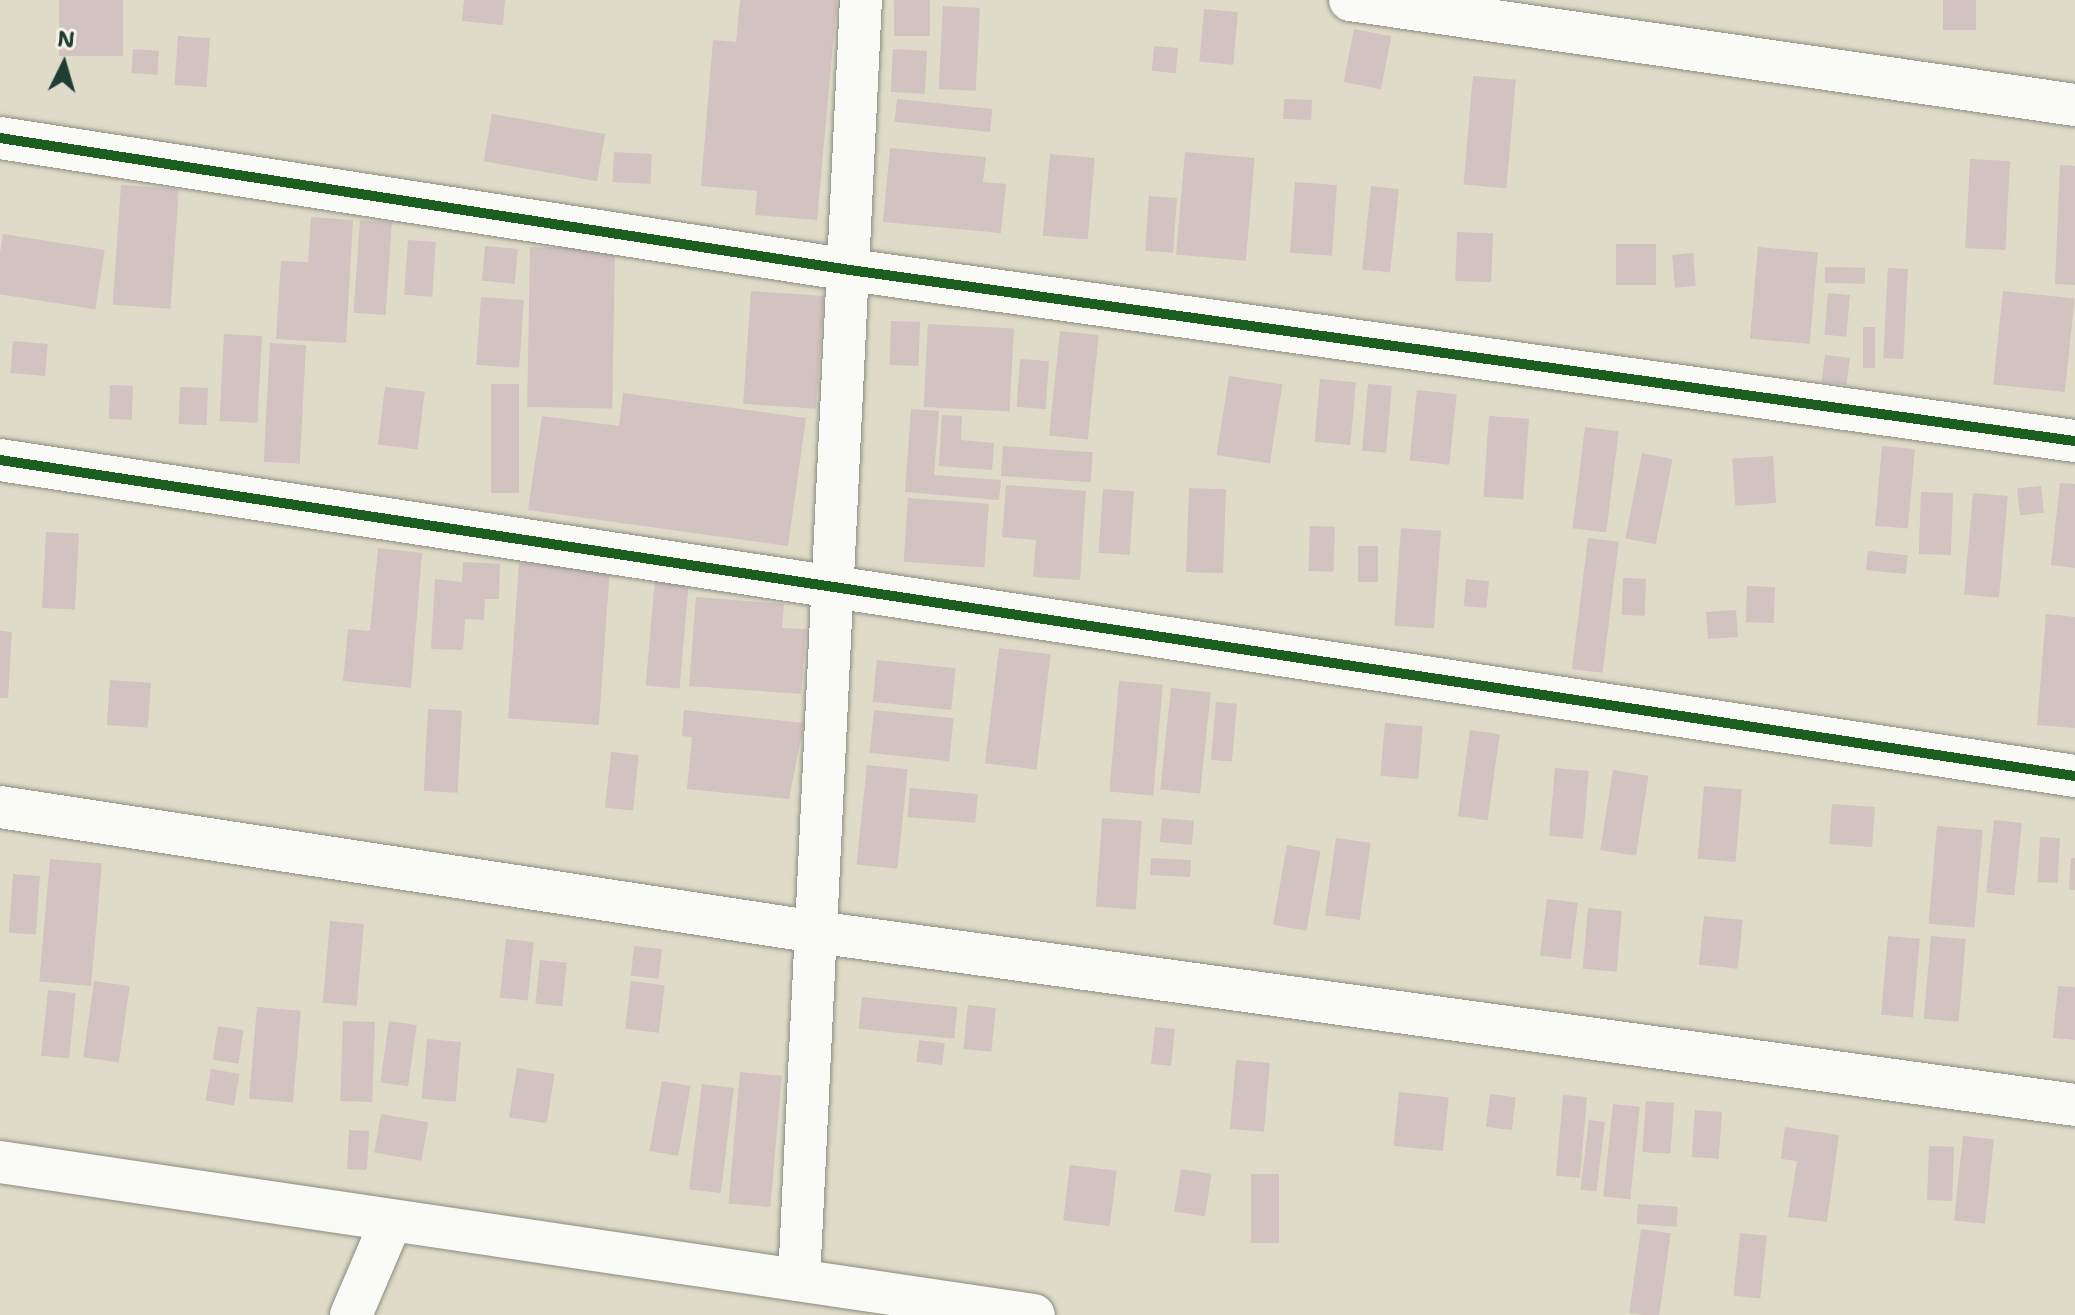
<!DOCTYPE html>
<style>
body{margin:0}
#map{position:relative;width:2075px;height:1315px;overflow:hidden;background:#dfdbc8;font-family:"Shantell Sans",sans-serif}
div>[style]{position:absolute}
[style*='--x']{left:calc(var(--x)*1px);top:calc(var(--y)*1px);width:calc(var(--w)*1px);rotate:calc(var(--a)*1deg)}
.building>*{inset:0;background:#d2c2c0;transform-origin:0 0}
.roads{filter:drop-shadow(0 0 2px #8a8d82) drop-shadow(0 0 2px #8a8d82)}
.street>*{height:42px;margin:-21px;padding:0 21px;transform-origin:21px;border-radius:21px;background:#fafaf7}
.cycleway>*{height:10px;margin:-5px;padding:0 5px;transform-origin:5px;border-radius:5px;background:#1b5e20}
span{translate:-50% -50%;white-space:nowrap;text-align:center;line-height:1.15;-webkit-text-stroke:6px #f7f3e8;paint-order:stroke}
.north{position:absolute;left:24px;top:24px;width:80px;height:80px;-webkit-text-stroke:6px #f7f3e8;paint-order:stroke;rotate:5deg;font-size:22px;font-weight:700;line-height:32px;text-align:center;color:#1f3d34}
.north::after{content:'';display:block;margin:auto;width:28px;height:36px;background:#1f3d34;clip-path:polygon(50% 0,100% 100%,50% 72%,0 100%)}
</style>
<div id="map">
<div class="building">
<div style="left:59px;top:0;width:64px;height:56px"></div>
<div style="clip-path:polygon(464px 0,505px 0,503px 25px,462px 21px)"></div>
<div style="clip-path:polygon(740px 0,837px 0,817px 220px,755px 215px,757px 191px,701px 186px,713px 40px,736px 42px)"></div>
<div style="left:894px;top:0;width:36px;height:36px"></div>
<div style="left:1943px;top:0;width:33px;height:30px"></div>
<div style="left:943px;top:6px;width:37px;height:83px;rotate:3deg"></div>
<div style="left:1204px;top:9px;width:34px;height:53px;rotate:5deg"></div>
<div style="left:1354px;top:29px;width:38px;height:54px;rotate:11deg"></div>
<div style="left:178px;top:36px;width:32px;height:49px;rotate:4deg"></div>
<div style="left:1154px;top:46px;width:24px;height:25px;rotate:5deg"></div>
<div style="left:133px;top:49px;width:26px;height:24px;rotate:4deg"></div>
<div style="left:893px;top:49px;width:34px;height:43px;rotate:3deg"></div>
<div style="left:1473px;top:76px;width:43px;height:109px;rotate:5deg"></div>
<div style="left:897px;top:99px;width:96px;height:23px;rotate:6deg"></div>
<div style="left:1284px;top:99px;width:28px;height:20px;rotate:2deg"></div>
<div style="left:492px;top:114px;width:115px;height:48px;rotate:10deg"></div>
<div style="clip-path:polygon(890px 148px,986px 157px,983px 182px,1006px 184px,1001px 233px,883px 222px)"></div>
<div style="left:614px;top:152px;width:38px;height:30px;rotate:3deg"></div>
<div style="left:1185px;top:152px;width:70px;height:103px;rotate:5deg"></div>
<div style="left:1050px;top:154px;width:45px;height:82px;rotate:5deg"></div>
<div style="left:1970px;top:159px;width:40px;height:89px;rotate:3deg"></div>
<div style="clip-path:polygon(2060px 165px,2075px 166px,2075px 285px,2055px 284px)"></div>
<div style="left:1295px;top:182px;width:42px;height:71px;rotate:4deg"></div>
<div style="left:121px;top:185px;width:58px;height:120px;rotate:4deg"></div>
<div style="left:1371px;top:186px;width:28px;height:84px;rotate:6deg"></div>
<div style="left:1149px;top:196px;width:28px;height:55px;rotate:4deg"></div>
<div style="clip-path:polygon(311px 217px,353px 220px,346px 343px,276px 339px,281px 261px,308px 262px)"></div>
<div style="left:360px;top:220px;width:32px;height:93px;rotate:4deg"></div>
<div style="left:1457px;top:232px;width:36px;height:49px;rotate:2deg"></div>
<div style="left:3px;top:234px;width:103px;height:60px;rotate:9deg"></div>
<div style="left:408px;top:240px;width:28px;height:55px;rotate:4deg"></div>
<div style="left:1616px;top:244px;width:40px;height:41px"></div>
<div style="left:485px;top:246px;width:33px;height:35px;rotate:5deg"></div>
<div style="left:530px;top:247px;width:85px;height:160px;rotate:1deg"></div>
<div style="left:1758px;top:247px;width:60px;height:92px;rotate:5deg"></div>
<div style="left:1693px;top:253px;width:33px;height:21px;rotate:85deg"></div>
<div style="left:1825px;top:267px;width:40px;height:16px;rotate:1deg"></div>
<div style="left:1888px;top:268px;width:20px;height:90px;rotate:3deg"></div>
<div style="left:751px;top:291px;width:73px;height:113px;rotate:4deg"></div>
<div style="left:2003px;top:291px;width:72px;height:94px;rotate:6deg"></div>
<div style="left:1828px;top:293px;width:22px;height:42px;rotate:5deg"></div>
<div style="left:481px;top:297px;width:43px;height:68px;rotate:4deg"></div>
<div style="left:891px;top:321px;width:29px;height:44px;rotate:2deg"></div>
<div style="left:928px;top:324px;width:86px;height:83px;rotate:3deg"></div>
<div style="left:1863px;top:327px;width:12px;height:41px"></div>
<div style="left:1060px;top:331px;width:39px;height:105px;rotate:6deg"></div>
<div style="left:224px;top:334px;width:38px;height:87px;rotate:3deg"></div>
<div style="left:13px;top:341px;width:35px;height:32px;rotate:5deg"></div>
<div style="left:270px;top:343px;width:36px;height:119px;rotate:3deg"></div>
<div style="left:1825px;top:355px;width:25px;height:27px;rotate:7deg"></div>
<div style="left:1020px;top:359px;width:29px;height:48px;rotate:4deg"></div>
<div style="left:1229px;top:376px;width:54px;height:80px;rotate:9deg"></div>
<div style="left:1320px;top:379px;width:36px;height:63px;rotate:5deg"></div>
<div style="left:491px;top:384px;width:28px;height:109px"></div>
<div style="left:1368px;top:384px;width:24px;height:67px;rotate:5deg"></div>
<div style="left:110px;top:385px;width:23px;height:34px;rotate:2deg"></div>
<div style="left:180px;top:387px;width:28px;height:37px;rotate:2deg"></div>
<div style="left:385px;top:387px;width:40px;height:58px;rotate:7deg"></div>
<div style="left:1417px;top:390px;width:40px;height:71px;rotate:6deg"></div>
<div style="clip-path:polygon(623px 393px,806px 418px,788px 546px,528px 510px,542px 416px,619px 426px)"></div>
<div style="clip-path:polygon(911px 409px,939px 411px,934px 475px,1001px 480px,999px 500px,905px 492px)"></div>
<div style="clip-path:polygon(942px 415px,962px 416px,961px 440px,994px 443px,992px 470px,939px 466px)"></div>
<div style="left:1489px;top:416px;width:40px;height:81px;rotate:4deg"></div>
<div style="left:1585px;top:427px;width:34px;height:102px;rotate:7deg"></div>
<div style="left:1003px;top:446px;width:90px;height:30px;rotate:4deg"></div>
<div style="left:1882px;top:446px;width:33px;height:80px;rotate:5deg"></div>
<div style="left:1642px;top:453px;width:31px;height:87px;rotate:11deg"></div>
<div style="left:1773px;top:456px;width:47px;height:41px;rotate:86deg"></div>
<div style="clip-path:polygon(2060px 483px,2075px 484px,2075px 568px,2051px 565px)"></div>
<div style="clip-path:polygon(1006px 485px,1086px 491px,1080px 580px,1033px 577px,1036px 540px,1002px 537px)"></div>
<div style="left:2041px;top:486px;width:27px;height:24px;rotate:84deg"></div>
<div style="left:1189px;top:488px;width:37px;height:84px;rotate:2deg"></div>
<div style="left:1103px;top:489px;width:31px;height:64px;rotate:4deg"></div>
<div style="left:1921px;top:492px;width:32px;height:62px;rotate:2deg"></div>
<div style="left:1973px;top:493px;width:35px;height:102px;rotate:5deg"></div>
<div style="left:908px;top:498px;width:81px;height:64px;rotate:4deg"></div>
<div style="left:1310px;top:526px;width:25px;height:45px;rotate:2deg"></div>
<div style="left:1401px;top:528px;width:40px;height:98px;rotate:4deg"></div>
<div style="left:46px;top:532px;width:33px;height:76px;rotate:3deg"></div>
<div style="left:1588px;top:538px;width:31px;height:132px;rotate:7deg"></div>
<div style="left:1358px;top:546px;width:20px;height:36px"></div>
<div style="clip-path:polygon(378px 548px,422px 553px,411px 688px,343px 681px,348px 629px,370px 631px)"></div>
<div style="left:1868px;top:551px;width:40px;height:19px;rotate:6deg"></div>
<div style="clip-path:polygon(463px 562px,500px 564px,499px 599px,485px 599px,484px 620px,465px 619px,463px 650px,431px 649px,435px 579px,462px 582px)"></div>
<div style="left:519px;top:563px;width:91px;height:156px;rotate:4deg"></div>
<div style="left:1623px;top:578px;width:23px;height:37px;rotate:2deg"></div>
<div style="left:655px;top:579px;width:34px;height:107px;rotate:5deg"></div>
<div style="left:1466px;top:579px;width:23px;height:27px;rotate:5deg"></div>
<div style="left:1747px;top:586px;width:28px;height:36px;rotate:2deg"></div>
<div style="clip-path:polygon(696px 597px,784px 604px,782px 628px,806px 629px,801px 694px,689px 686px)"></div>
<div style="left:1736px;top:610px;width:27px;height:30px;rotate:86deg"></div>
<div style="clip-path:polygon(2046px 614px,2075px 617px,2075px 728px,2037px 725px)"></div>
<div style="clip-path:polygon(0 631px,12px 632px,8px 698px,0 698px)"></div>
<div style="left:999px;top:648px;width:52px;height:116px;rotate:7deg"></div>
<div style="left:877px;top:660px;width:79px;height:42px;rotate:6deg"></div>
<div style="left:110px;top:680px;width:41px;height:45px;rotate:4deg"></div>
<div style="left:1119px;top:681px;width:44px;height:111px;rotate:5deg"></div>
<div style="left:1171px;top:688px;width:40px;height:102px;rotate:6deg"></div>
<div style="left:1216px;top:702px;width:21px;height:58px;rotate:5deg"></div>
<div style="left:428px;top:709px;width:34px;height:82px;rotate:3deg"></div>
<div style="clip-path:polygon(684px 710px,804px 723px,789px 799px,687px 789px,692px 737px,682px 736px)"></div>
<div style="left:874px;top:710px;width:80px;height:43px;rotate:6deg"></div>
<div style="left:1385px;top:723px;width:38px;height:53px;rotate:5deg"></div>
<div style="left:1470px;top:730px;width:30px;height:87px;rotate:8deg"></div>
<div style="left:611px;top:752px;width:28px;height:56px;rotate:6deg"></div>
<div style="left:867px;top:765px;width:41px;height:100px;rotate:6deg"></div>
<div style="left:1555px;top:768px;width:34px;height:68px;rotate:5deg"></div>
<div style="left:1613px;top:770px;width:36px;height:81px;rotate:9deg"></div>
<div style="left:1704px;top:786px;width:38px;height:73px;rotate:5deg"></div>
<div style="left:910px;top:788px;width:68px;height:29px;rotate:5deg"></div>
<div style="left:1832px;top:804px;width:43px;height:40px;rotate:4deg"></div>
<div style="left:1102px;top:818px;width:40px;height:89px;rotate:4deg"></div>
<div style="left:1162px;top:818px;width:32px;height:24px;rotate:5deg"></div>
<div style="left:1994px;top:820px;width:28px;height:73px;rotate:6deg"></div>
<div style="left:1937px;top:826px;width:46px;height:98px;rotate:5deg"></div>
<div style="left:2040px;top:837px;width:20px;height:45px;rotate:3deg"></div>
<div style="left:1336px;top:838px;width:35px;height:78px;rotate:8deg"></div>
<div style="left:1287px;top:845px;width:34px;height:81px;rotate:10deg"></div>
<div style="left:1151px;top:858px;width:40px;height:17px;rotate:3deg"></div>
<div style="clip-path:polygon(2071px 858px,2075px 858px,2075px 890px,2069px 889px)"></div>
<div style="left:50px;top:859px;width:52px;height:123px;rotate:5deg"></div>
<div style="left:13px;top:874px;width:27px;height:59px;rotate:4deg"></div>
<div style="left:1547px;top:899px;width:31px;height:57px;rotate:7deg"></div>
<div style="left:1588px;top:908px;width:34px;height:61px;rotate:5deg"></div>
<div style="left:1704px;top:916px;width:39px;height:49px;rotate:6deg"></div>
<div style="left:330px;top:921px;width:34px;height:82px;rotate:5deg"></div>
<div style="left:1888px;top:936px;width:32px;height:79px;rotate:5deg"></div>
<div style="left:1931px;top:936px;width:35px;height:83px;rotate:5deg"></div>
<div style="left:506px;top:939px;width:28px;height:59px;rotate:6deg"></div>
<div style="left:634px;top:946px;width:28px;height:30px;rotate:6deg"></div>
<div style="left:540px;top:960px;width:27px;height:44px;rotate:6deg"></div>
<div style="left:94px;top:981px;width:36px;height:77px;rotate:8deg"></div>
<div style="left:631px;top:981px;width:34px;height:48px;rotate:7deg"></div>
<div style="clip-path:polygon(2058px 986px,2075px 987px,2075px 1040px,2053px 1038px)"></div>
<div style="left:48px;top:990px;width:28px;height:66px;rotate:6deg"></div>
<div style="left:862px;top:997px;width:96px;height:32px;rotate:6deg"></div>
<div style="left:968px;top:1005px;width:28px;height:44px;rotate:6deg"></div>
<div style="left:257px;top:1007px;width:44px;height:92px;rotate:5deg"></div>
<div style="left:343px;top:1021px;width:32px;height:80px;rotate:2deg"></div>
<div style="left:389px;top:1021px;width:28px;height:62px;rotate:8deg"></div>
<div style="left:218px;top:1026px;width:26px;height:34px;rotate:9deg"></div>
<div style="left:1155px;top:1027px;width:20px;height:37px;rotate:6deg"></div>
<div style="left:427px;top:1039px;width:34px;height:60px;rotate:5deg"></div>
<div style="left:919px;top:1040px;width:26px;height:22px;rotate:7deg"></div>
<div style="left:1236px;top:1060px;width:34px;height:69px;rotate:5deg"></div>
<div style="left:517px;top:1068px;width:38px;height:50px;rotate:9deg"></div>
<div style="left:211px;top:1069px;width:29px;height:32px;rotate:10deg"></div>
<div style="left:740px;top:1072px;width:42px;height:132px;rotate:5deg"></div>
<div style="left:662px;top:1081px;width:29px;height:71px;rotate:10deg"></div>
<div style="left:702px;top:1084px;width:32px;height:106px;rotate:7deg"></div>
<div style="left:1399px;top:1092px;width:50px;height:54px;rotate:6deg"></div>
<div style="left:1490px;top:1094px;width:26px;height:33px;rotate:7deg"></div>
<div style="left:1563px;top:1095px;width:24px;height:81px;rotate:5deg"></div>
<div style="left:1646px;top:1101px;width:28px;height:51px;rotate:4deg"></div>
<div style="left:1613px;top:1104px;width:27px;height:93px;rotate:6deg"></div>
<div style="left:1695px;top:1110px;width:27px;height:47px;rotate:4deg"></div>
<div style="left:381px;top:1114px;width:48px;height:39px;rotate:10deg"></div>
<div style="left:1589px;top:1120px;width:16px;height:70px;rotate:7deg"></div>
<div style="clip-path:polygon(1785px 1127px,1839px 1135px,1827px 1222px,1788px 1217px,1797px 1161px,1781px 1159px)"></div>
<div style="left:349px;top:1130px;width:20px;height:39px;rotate:3deg"></div>
<div style="left:1963px;top:1136px;width:31px;height:85px;rotate:6deg"></div>
<div style="left:1929px;top:1146px;width:25px;height:54px;rotate:2deg"></div>
<div style="left:1070px;top:1165px;width:47px;height:56px;rotate:7deg"></div>
<div style="left:1181px;top:1169px;width:31px;height:43px;rotate:9deg"></div>
<div style="left:1251px;top:1174px;width:28px;height:69px"></div>
<div style="left:1638px;top:1204px;width:40px;height:20px;rotate:4deg"></div>
<div style="left:1641px;top:1229px;width:30px;height:85px;rotate:8deg"></div>
<div style="left:1740px;top:1233px;width:27px;height:63px;rotate:6deg"></div>
</div>
<div class="roads">
<div class="street">
<div style="--x:1350;--y:0;--w:733;--a:8.24"></div>
<div style="--x:0;--y:138;--w:860;--a:8.83"></div>
<div style="--x:850;--y:270;--w:1237;--a:7.95"></div>
<div style="--x:0;--y:460;--w:2099;--a:8.66"></div>
<div style="--x:0;--y:807;--w:826;--a:8.71"></div>
<div style="--x:816;--y:932;--w:1271;--a:7.82"></div>
<div style="--x:0;--y:1162;--w:1045;--a:8.42"></div>
<div style="--x:799;--y:1280;--w:1282;--a:-87.23"></div>
<div style="--x:351;--y:1315;--w:99;--a:-66.8"></div>
</div>
</div>
<div class="cycleway">
<div style="--x:0;--y:138;--w:860;--a:8.83"></div>
<div style="--x:850;--y:270;--w:1237;--a:7.95"></div>
<div style="--x:0;--y:460;--w:2099;--a:8.66"></div>
</div>
<div class="north">N</div>
</div>
